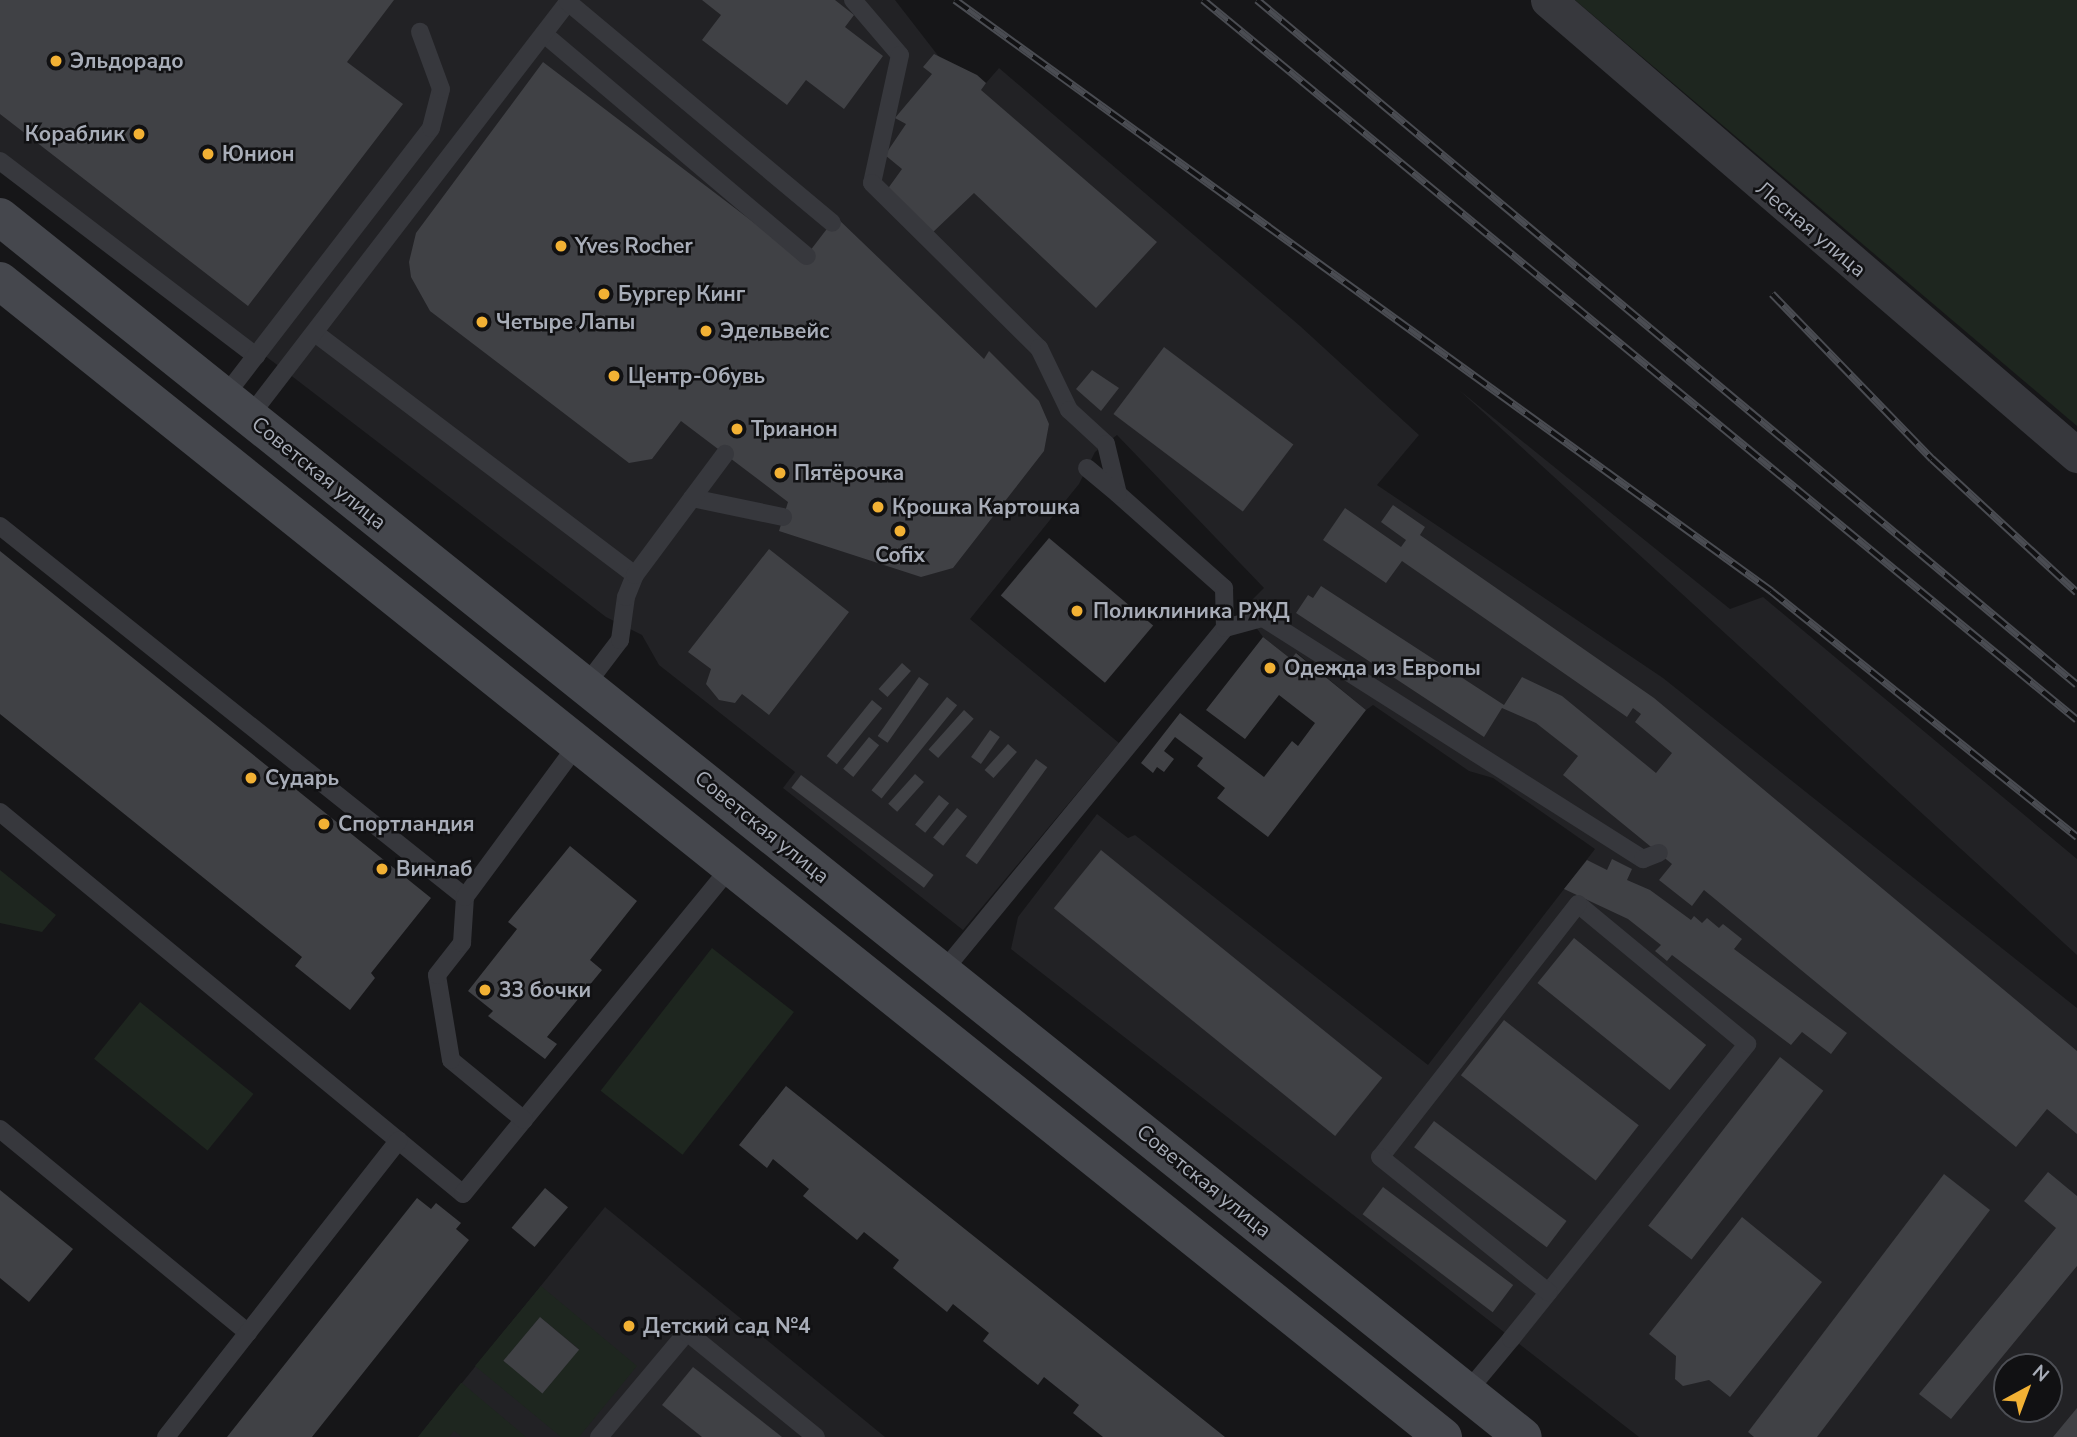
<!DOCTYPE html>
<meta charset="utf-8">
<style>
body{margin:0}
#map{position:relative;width:2077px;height:1437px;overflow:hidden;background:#161618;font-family:"Nunito Sans",sans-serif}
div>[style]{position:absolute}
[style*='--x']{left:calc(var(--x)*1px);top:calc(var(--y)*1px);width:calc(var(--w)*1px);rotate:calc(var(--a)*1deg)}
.built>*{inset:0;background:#222225}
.green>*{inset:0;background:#1e261f;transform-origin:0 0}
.building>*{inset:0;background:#404145;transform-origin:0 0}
.service>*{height:18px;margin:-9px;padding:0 9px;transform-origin:9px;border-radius:9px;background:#37383d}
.minor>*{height:35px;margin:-17.5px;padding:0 17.5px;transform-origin:17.5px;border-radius:17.5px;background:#37383d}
.secondary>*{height:38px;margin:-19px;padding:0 19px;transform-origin:19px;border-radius:19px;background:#45474d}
.rail>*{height:8px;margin-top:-4px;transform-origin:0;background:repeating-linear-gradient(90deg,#111113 0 16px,#4a4c52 0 32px);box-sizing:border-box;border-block:2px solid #4a4c52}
.dots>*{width:19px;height:19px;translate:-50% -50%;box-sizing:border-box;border:4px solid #111113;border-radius:50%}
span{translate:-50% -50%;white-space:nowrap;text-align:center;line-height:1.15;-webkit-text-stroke:5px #111113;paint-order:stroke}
.poi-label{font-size:21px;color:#a8adb8;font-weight:700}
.left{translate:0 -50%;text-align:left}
.right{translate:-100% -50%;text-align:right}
.street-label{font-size:21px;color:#a8adb8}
.north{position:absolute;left:1993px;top:1353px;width:70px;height:70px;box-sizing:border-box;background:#111113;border:2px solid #4d4f55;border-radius:50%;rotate:41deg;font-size:19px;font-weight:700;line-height:28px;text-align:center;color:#a8adb8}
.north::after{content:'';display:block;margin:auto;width:24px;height:32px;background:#f2b134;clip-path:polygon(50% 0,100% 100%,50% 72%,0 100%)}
</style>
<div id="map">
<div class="built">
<div style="clip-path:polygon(evenodd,0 0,895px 0,943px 62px,986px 83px,999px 68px,1300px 326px,1419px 435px,1377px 485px,1663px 678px,2077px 1008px,2077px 1437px,1639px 1437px,1011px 949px,1018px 917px,1097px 814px,1128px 838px,1135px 835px,1428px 1065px,1595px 849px,1493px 778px,1469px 771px,1373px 705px,1366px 710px,1297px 653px,1291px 659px,1263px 637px,1243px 609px,1264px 588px,1117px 435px,1095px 452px,1079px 484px,970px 619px,1119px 743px,963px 930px,783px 788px,795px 772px,659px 665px,642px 635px,606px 617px,276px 364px,0 161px,0 0,2007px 1367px,2049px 1367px,2049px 1409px,2007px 1409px,2007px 1367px)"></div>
<div style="clip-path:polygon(1459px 390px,1730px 609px,1763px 597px,2077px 859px,2077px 955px)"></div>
<div style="clip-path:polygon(605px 1207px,885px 1437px,418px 1437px)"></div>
</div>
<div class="green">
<div style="clip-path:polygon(1575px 0,2077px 0,2077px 426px)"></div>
<div style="clip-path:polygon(0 870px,56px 915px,42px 932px,0 923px)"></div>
<div style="left:712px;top:948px;width:104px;height:181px;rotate:38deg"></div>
<div style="left:140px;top:1002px;width:146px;height:73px;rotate:39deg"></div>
<div style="clip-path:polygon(evenodd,541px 1286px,637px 1366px,579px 1437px,561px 1437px,475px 1366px,541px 1286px,540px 1317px,579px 1349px,543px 1393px,504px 1361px,540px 1317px)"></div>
<div style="clip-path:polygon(461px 1383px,462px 1383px,526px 1437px,462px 1437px,454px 1431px,449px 1437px,418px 1437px)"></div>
</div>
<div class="building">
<div style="clip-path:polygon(0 0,394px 0,347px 62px,403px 104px,248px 306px,0 114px)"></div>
<div style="clip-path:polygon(702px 0,835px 0,854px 15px,845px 27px,883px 56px,844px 109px,806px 80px,787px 105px,702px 40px,721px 15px)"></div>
<div style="clip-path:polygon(934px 54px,977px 75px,986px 83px,981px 90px,1157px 242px,1096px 308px,974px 193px,931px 234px,884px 194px,902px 169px,885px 155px,906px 124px,895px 118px,932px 74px,923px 67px)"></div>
<div style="clip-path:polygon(543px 62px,803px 260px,836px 217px,984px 359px,989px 351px,1039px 401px,1049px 424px,1044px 451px,953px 568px,921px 577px,779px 531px,788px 502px,681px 421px,652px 459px,629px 463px,430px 311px,411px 277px,409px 262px,416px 233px)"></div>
<div style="left:1164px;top:347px;width:162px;height:84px;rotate:37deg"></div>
<div style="clip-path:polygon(1092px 370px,1119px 388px,1101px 411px,1076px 389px)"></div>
<div style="clip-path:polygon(1393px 505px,1425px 527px,1420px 535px,1654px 698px,2077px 1051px,2077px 1134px,2047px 1109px,2016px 1147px,1704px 890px,1692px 906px,1659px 880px,1672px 864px,1563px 775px,1578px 756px,1536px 723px,1502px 708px,1484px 737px,1296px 613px,1308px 595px,1313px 598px,1321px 586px,1504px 705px,1522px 677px,1562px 696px,1656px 773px,1672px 753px,1635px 722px,1641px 714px,1633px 708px,1627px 717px,1402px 561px,1386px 583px,1323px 540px,1345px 508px,1401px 547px,1406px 540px,1381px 522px)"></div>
<div style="left:1049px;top:538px;width:136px;height:75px;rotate:40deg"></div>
<div style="clip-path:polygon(769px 549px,849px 612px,769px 715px,742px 694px,735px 703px,719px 700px,706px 684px,711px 669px,688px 652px)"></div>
<div style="clip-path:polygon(0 551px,431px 898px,371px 973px,375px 978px,350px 1010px,295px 966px,302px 957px,0 714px)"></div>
<div style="clip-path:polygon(1263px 637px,1291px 659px,1296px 653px,1366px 710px,1268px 837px,1217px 798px,1225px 788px,1197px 766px,1203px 758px,1175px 737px,1164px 751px,1174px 759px,1164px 772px,1157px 767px,1153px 773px,1141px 763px,1180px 713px,1264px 777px,1292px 741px,1298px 746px,1315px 723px,1279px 695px,1245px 739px,1206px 710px)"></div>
<div style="left:902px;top:663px;width:12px;height:35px;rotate:42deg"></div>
<div style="left:919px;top:677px;width:12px;height:72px;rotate:35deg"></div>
<div style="left:947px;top:697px;width:13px;height:120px;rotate:39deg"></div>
<div style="left:872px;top:700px;width:13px;height:72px;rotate:39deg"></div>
<div style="left:964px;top:710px;width:13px;height:53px;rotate:42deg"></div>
<div style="left:990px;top:730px;width:12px;height:33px;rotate:35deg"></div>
<div style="left:869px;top:737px;width:13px;height:41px;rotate:39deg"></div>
<div style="left:1008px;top:744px;width:12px;height:35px;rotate:42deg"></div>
<div style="left:1036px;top:759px;width:14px;height:120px;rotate:36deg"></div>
<div style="left:915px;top:774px;width:12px;height:40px;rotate:42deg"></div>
<div style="left:801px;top:775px;width:166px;height:16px;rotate:37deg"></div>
<div style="left:939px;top:795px;width:13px;height:38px;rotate:39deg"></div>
<div style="left:957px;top:808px;width:13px;height:38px;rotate:39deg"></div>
<div style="clip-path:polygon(570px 846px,637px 901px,590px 960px,602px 970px,547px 1037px,557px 1044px,545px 1059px,488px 1016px,493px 1011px,468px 991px,517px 929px,508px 922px)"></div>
<div style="left:1101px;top:850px;width:362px;height:75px;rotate:39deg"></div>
<div style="clip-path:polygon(1612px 859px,1632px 869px,1627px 880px,1650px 890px,1691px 920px,1694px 916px,1702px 923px,1707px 918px,1719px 928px,1723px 924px,1742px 939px,1734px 949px,1847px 1033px,1831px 1054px,1802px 1032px,1791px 1045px,1672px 955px,1667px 961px,1655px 951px,1661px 945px,1628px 919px,1564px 889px,1587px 860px,1607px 870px)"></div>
<div style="left:1574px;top:938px;width:170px;height:58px;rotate:39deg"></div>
<div style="left:1504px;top:1020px;width:171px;height:70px;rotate:38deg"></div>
<div style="left:1780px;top:1057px;width:55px;height:214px;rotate:38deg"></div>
<div style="clip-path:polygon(786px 1086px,921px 1194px,1225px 1437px,1103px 1437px,1073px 1413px,1079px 1405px,1044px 1377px,1038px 1385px,983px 1341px,989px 1333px,953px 1304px,947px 1312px,893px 1268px,899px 1260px,864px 1232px,857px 1240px,803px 1196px,809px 1189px,773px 1159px,767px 1168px,739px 1145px)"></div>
<div style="left:1434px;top:1121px;width:166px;height:33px;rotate:37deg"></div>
<div style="clip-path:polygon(2048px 1172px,2077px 1196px,2077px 1266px,1951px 1419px,1919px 1394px,2056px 1228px,2024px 1201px)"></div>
<div style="clip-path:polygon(1944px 1174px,1990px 1210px,1817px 1437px,1754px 1437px,1748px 1432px)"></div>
<div style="left:1383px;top:1187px;width:163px;height:34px;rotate:37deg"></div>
<div style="left:545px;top:1188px;width:30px;height:52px;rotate:40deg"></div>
<div style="clip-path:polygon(0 1190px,73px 1249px,29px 1302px,0 1278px)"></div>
<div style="clip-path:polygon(417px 1198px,431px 1209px,436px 1203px,461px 1223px,456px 1229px,469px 1240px,312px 1437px,227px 1437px)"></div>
<div style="clip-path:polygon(1742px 1217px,1822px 1282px,1730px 1397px,1709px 1380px,1683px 1386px,1675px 1379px,1676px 1356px,1649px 1334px)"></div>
<div style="left:540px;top:1317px;width:51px;height:57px;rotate:40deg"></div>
<div style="clip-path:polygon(693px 1367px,782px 1437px,702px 1437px,662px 1405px)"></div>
<div style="clip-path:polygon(2077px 1408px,2077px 1437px,2053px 1437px)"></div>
</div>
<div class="service">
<div style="--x:853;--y:0;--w:72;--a:49.5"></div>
<div style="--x:900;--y:55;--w:131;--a:102.3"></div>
<div style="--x:872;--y:183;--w:235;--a:44.7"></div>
<div style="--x:1039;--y:348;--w:69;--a:64.2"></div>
<div style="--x:1069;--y:410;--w:50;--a:42.6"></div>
<div style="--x:1106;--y:444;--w:51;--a:76.5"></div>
<div style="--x:1118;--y:494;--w:142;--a:41.6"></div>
<div style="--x:1224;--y:588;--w:40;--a:88.6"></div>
<div style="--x:1225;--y:628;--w:445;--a:129.4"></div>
<div style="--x:544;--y:34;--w:344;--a:40.2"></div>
<div style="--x:0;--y:161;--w:322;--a:37.3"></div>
<div style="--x:315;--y:333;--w:401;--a:37.1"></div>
<div style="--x:224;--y:397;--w:339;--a:-52.4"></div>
<div style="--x:431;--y:128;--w:40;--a:-75.6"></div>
<div style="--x:441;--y:89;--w:61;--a:-110.2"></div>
<div style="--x:249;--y:417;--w:523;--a:-52.45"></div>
<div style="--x:568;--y:2;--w:344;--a:39.9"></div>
<div style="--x:1087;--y:468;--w:40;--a:40"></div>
<div style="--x:692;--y:498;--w:93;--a:11.8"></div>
<div style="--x:0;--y:526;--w:595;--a:38.58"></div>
<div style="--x:1225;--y:628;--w:39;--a:-15"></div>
<div style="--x:1263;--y:618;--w:450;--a:32.4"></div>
<div style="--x:1643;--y:859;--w:17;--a:-21"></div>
<div style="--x:585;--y:686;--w:58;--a:-52.7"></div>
<div style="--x:620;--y:640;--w:43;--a:-82.1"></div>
<div style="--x:626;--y:597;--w:24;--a:-68"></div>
<div style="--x:635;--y:575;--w:151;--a:-53.4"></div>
<div style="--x:0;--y:812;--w:600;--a:39.52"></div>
<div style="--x:463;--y:1194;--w:423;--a:-50.7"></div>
<div style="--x:524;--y:1120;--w:94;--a:-140.6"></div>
<div style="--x:451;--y:1060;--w:86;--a:-99.4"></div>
<div style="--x:437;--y:975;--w:41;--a:-52"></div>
<div style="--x:462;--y:943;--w:46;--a:-86.3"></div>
<div style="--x:465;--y:897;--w:190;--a:-53.6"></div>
<div style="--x:0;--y:1129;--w:321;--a:39.4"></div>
<div style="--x:1467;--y:1392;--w:69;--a:-50.3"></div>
<div style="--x:1511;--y:1339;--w:378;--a:-51.3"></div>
<div style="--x:1747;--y:1044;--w:219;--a:-140.4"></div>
<div style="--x:1578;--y:904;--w:321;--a:128"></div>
<div style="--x:1380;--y:1157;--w:216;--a:38.8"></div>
<div style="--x:166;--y:1437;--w:377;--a:-51.9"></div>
<div style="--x:599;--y:1437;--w:137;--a:-50"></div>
<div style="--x:687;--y:1332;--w:166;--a:39.1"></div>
</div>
<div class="minor">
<div style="--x:1548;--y:0;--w:698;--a:40.7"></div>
</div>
<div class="secondary">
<div style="--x:0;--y:217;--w:1951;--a:38.7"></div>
<div style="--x:0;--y:281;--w:1849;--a:38.7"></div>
</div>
<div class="rail">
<div style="--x:955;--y:0;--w:1008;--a:35.91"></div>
<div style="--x:1771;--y:591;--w:393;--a:38.8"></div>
<div style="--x:1203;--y:0;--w:1132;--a:39.48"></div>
<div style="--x:1257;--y:0;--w:1068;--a:39.87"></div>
<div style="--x:1772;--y:294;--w:230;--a:45.9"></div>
<div style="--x:1932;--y:459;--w:197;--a:42.7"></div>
</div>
<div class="dots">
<div style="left:56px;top:61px;background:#f2b134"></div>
<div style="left:139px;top:134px;background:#f2b134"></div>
<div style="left:208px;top:154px;background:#f2b134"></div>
<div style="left:561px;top:246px;background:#f2b134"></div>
<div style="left:604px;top:294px;background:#f2b134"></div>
<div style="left:482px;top:322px;background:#f2b134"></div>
<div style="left:706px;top:331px;background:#f2b134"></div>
<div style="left:614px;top:376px;background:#f2b134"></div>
<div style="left:737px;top:429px;background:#f2b134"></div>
<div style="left:780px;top:473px;background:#f2b134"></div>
<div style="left:878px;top:507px;background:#f2b134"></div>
<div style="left:900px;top:531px;background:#f2b134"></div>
<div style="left:1077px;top:611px;background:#f2b134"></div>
<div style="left:1270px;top:668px;background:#f2b134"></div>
<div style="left:251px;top:778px;background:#f2b134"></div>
<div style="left:324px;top:824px;background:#f2b134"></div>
<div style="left:382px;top:869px;background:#f2b134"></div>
<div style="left:485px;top:990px;background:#f2b134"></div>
<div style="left:629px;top:1326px;background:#f2b134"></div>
</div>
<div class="poi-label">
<span class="left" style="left:70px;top:61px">Эльдорадо</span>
<span class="right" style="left:125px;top:134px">Кораблик</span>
<span class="left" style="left:222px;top:154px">Юнион</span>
<span class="left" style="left:575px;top:246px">Yves Rocher</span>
<span class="left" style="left:618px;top:294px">Бургер Кинг</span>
<span class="left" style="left:496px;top:322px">Четыре Лапы</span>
<span class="left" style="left:720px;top:331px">Эдельвейс</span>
<span class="left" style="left:628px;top:376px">Центр-Обувь</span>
<span class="left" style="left:751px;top:429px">Трианон</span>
<span class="left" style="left:794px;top:473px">Пятёрочка</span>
<span class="left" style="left:892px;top:507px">Крошка Картошка</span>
<span style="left:900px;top:555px">Cofix</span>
<span class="left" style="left:1093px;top:611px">Поликлиника РЖД</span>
<span class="left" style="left:1284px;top:668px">Одежда из Европы</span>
<span class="left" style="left:265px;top:778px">Сударь</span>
<span class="left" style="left:338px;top:824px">Спортландия</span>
<span class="left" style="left:396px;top:869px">Винлаб</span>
<span class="left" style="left:499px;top:990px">33 бочки</span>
<span class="left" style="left:643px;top:1326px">Детский сад №4</span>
</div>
<div class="street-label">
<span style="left:1811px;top:229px;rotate:40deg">Лесная улица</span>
<span style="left:319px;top:473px;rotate:39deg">Советская улица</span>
<span style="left:762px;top:827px;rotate:39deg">Советская улица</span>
<span style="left:1204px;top:1181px;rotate:39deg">Советская улица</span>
</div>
<div class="north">N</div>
</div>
